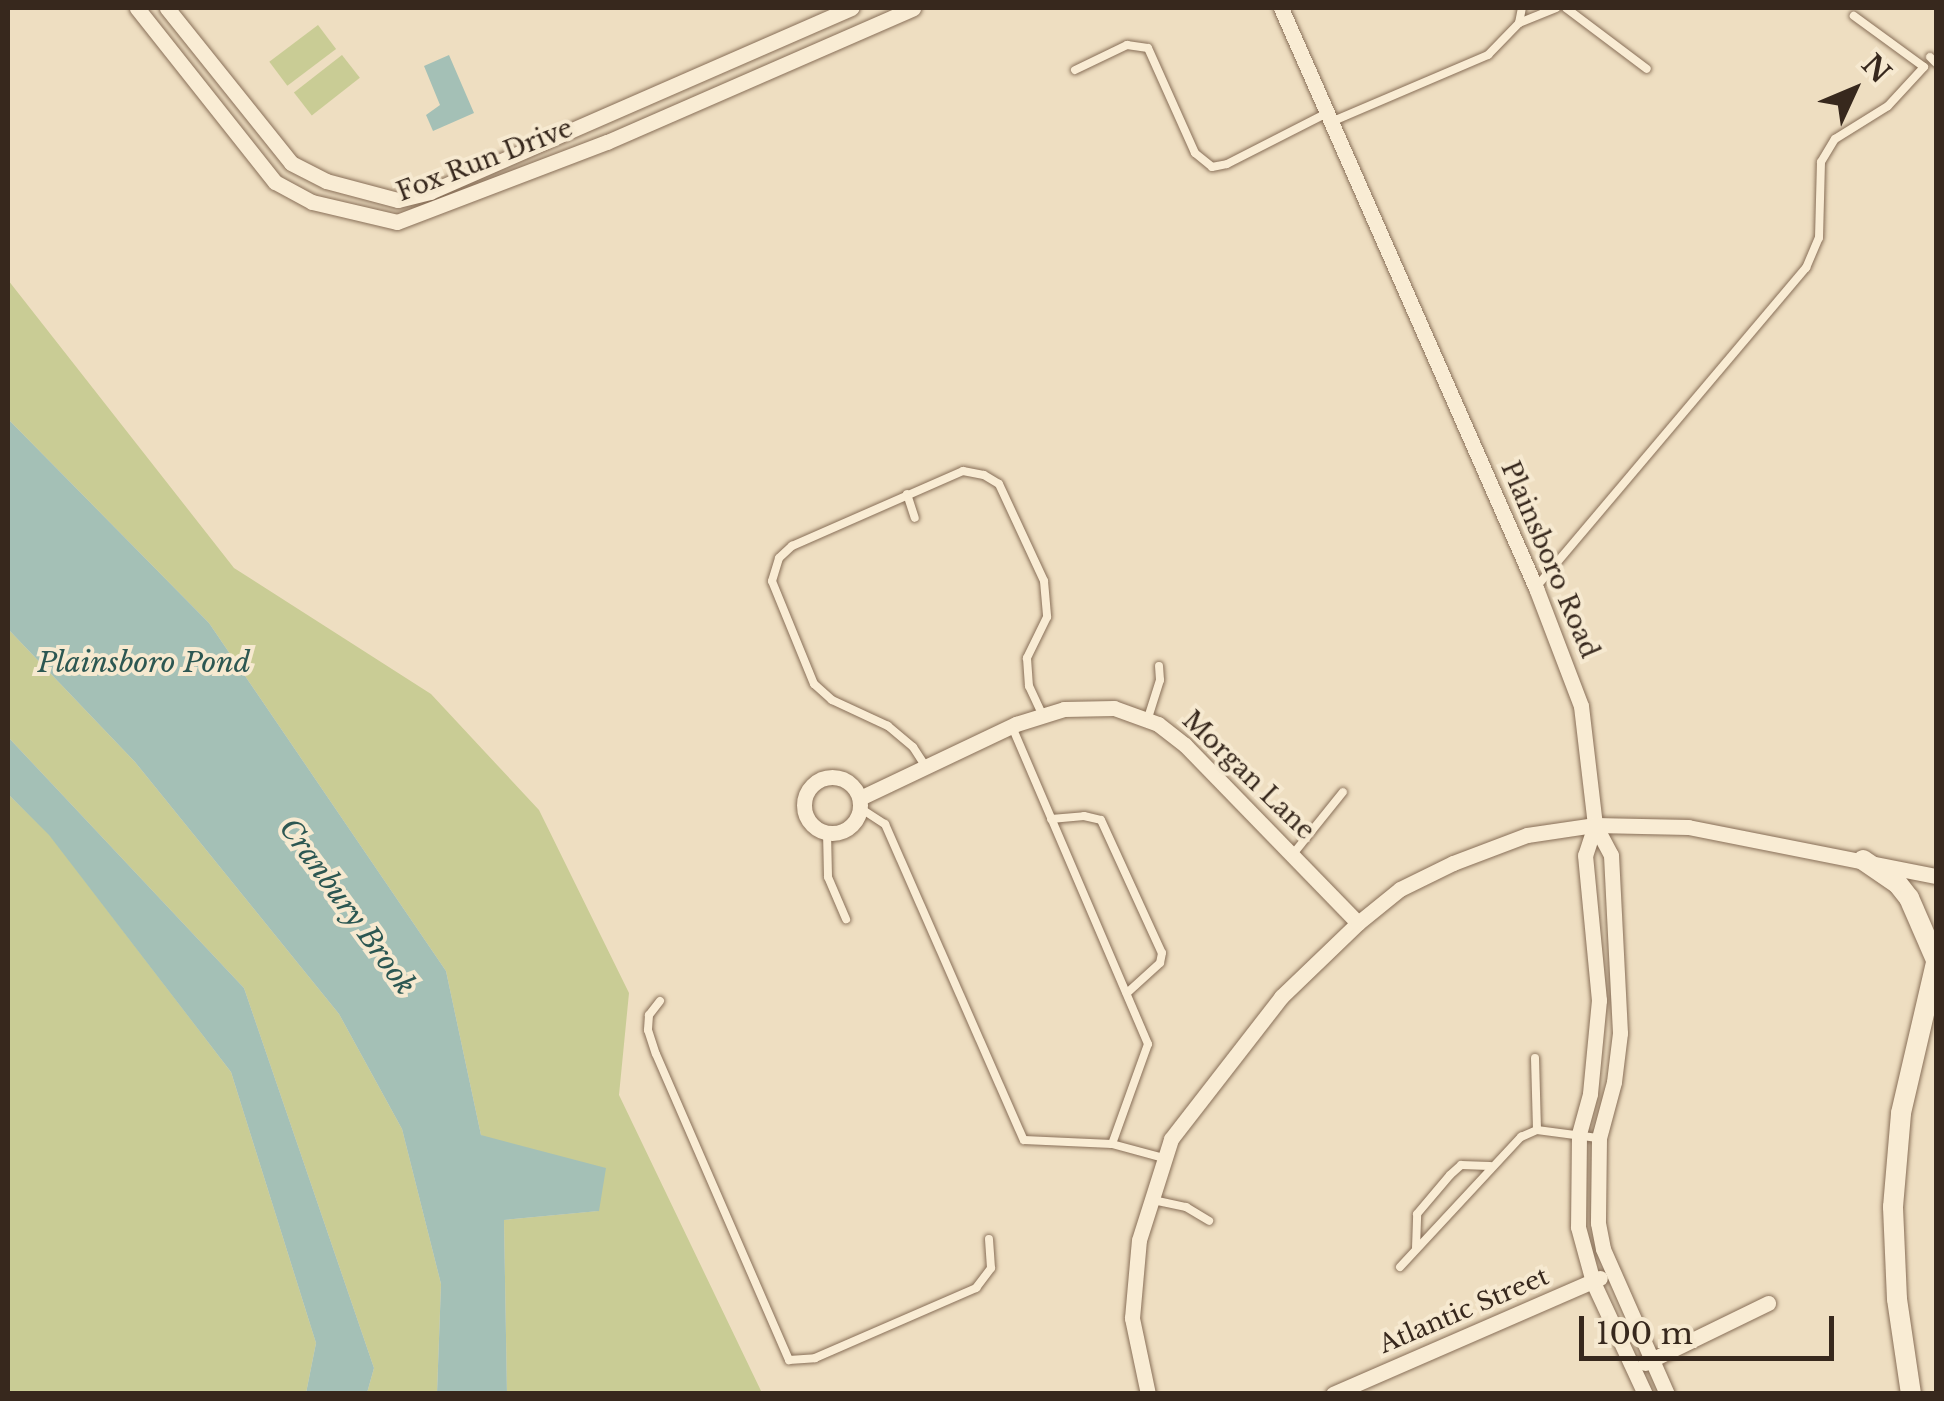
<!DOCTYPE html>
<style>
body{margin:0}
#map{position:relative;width:1944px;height:1401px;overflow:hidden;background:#eedec1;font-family:"Libre Baskerville",serif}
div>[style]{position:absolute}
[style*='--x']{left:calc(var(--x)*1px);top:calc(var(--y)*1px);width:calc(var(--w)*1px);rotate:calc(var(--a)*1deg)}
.green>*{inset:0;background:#c9cc95;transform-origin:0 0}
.water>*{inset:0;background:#a4c0b6}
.roads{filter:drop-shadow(0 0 2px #886f58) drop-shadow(0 0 2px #886f58)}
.lane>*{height:8px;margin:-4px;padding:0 4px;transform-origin:4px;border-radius:4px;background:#f9ecd4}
.street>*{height:15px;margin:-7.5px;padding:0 7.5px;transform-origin:7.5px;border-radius:7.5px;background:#f9ecd4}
.street>.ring{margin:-7.5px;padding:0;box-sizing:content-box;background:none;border:15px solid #f9ecd4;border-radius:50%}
.secondary>*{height:20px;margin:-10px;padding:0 10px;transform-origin:10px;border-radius:10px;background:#f9ecd4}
span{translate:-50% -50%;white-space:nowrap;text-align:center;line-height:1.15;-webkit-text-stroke:8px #f6e9d0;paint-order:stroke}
.street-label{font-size:25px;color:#37281d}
.water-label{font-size:28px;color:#2c5752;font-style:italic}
.frame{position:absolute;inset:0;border:10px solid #37281d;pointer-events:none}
.north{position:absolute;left:1804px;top:40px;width:100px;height:100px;-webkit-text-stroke:8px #f6e9d0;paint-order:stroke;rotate:46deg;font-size:28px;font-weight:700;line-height:40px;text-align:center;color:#37281d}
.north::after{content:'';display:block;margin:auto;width:35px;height:45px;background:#37281d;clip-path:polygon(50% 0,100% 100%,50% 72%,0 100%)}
.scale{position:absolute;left:1579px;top:1316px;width:255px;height:45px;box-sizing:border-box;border:5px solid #37281d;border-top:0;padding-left:12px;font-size:30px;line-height:35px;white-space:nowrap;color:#37281d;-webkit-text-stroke:8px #f6e9d0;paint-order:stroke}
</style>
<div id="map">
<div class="green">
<div style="left:318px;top:25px;width:30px;height:61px;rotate:53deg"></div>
<div style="left:342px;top:55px;width:29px;height:61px;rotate:52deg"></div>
<div style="clip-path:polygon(8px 280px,234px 568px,431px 694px,539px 810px,629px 993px,619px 1095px,762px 1393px,507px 1393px,504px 1220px,598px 1211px,481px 1135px,446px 971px,209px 623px,8px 419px)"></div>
<div style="clip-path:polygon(8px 629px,135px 762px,339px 1014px,402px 1129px,441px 1284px,437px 1393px,367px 1393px,374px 1368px,244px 988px,8px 737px)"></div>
<div style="clip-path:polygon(8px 794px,49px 834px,231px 1072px,316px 1343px,306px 1393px,8px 1393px)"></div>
</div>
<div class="water">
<div style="clip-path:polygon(449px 55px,474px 113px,433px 131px,426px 115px,440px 105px,424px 66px)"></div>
<div style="clip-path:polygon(8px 419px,209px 623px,446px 971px,481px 1135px,606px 1168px,599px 1211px,504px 1220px,507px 1393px,437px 1393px,441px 1284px,402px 1129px,339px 1014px,135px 762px,8px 629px)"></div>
<div style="clip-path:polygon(8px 737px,244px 988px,374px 1368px,367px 1393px,306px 1393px,316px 1343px,231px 1072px,49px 835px,8px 794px)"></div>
</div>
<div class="roads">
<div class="lane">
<div style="--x:1566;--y:8;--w:101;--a:37"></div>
<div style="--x:1519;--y:23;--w:40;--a:-22"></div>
<div style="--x:1930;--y:57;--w:8;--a:45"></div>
<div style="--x:1075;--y:70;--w:58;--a:-25.7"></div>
<div style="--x:1127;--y:45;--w:21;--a:8"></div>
<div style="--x:1148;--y:48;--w:115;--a:65.9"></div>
<div style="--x:1195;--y:153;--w:22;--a:39"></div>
<div style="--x:1212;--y:167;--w:15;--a:-11"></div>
<div style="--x:1227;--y:164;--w:112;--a:-27"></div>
<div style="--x:1331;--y:122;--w:171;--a:-23.1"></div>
<div style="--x:1488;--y:55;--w:45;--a:-45.9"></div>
<div style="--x:1519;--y:23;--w:15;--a:-79"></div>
<div style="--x:907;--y:494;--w:25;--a:72"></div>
<div style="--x:1537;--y:586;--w:417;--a:-49.8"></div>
<div style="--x:1806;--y:268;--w:33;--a:-67"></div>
<div style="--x:1819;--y:238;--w:76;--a:-88.5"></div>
<div style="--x:1821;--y:162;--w:27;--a:-59"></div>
<div style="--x:1835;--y:139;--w:62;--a:-31.9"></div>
<div style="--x:1888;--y:106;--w:53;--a:-47.3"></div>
<div style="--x:1924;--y:67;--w:87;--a:-143.9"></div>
<div style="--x:1147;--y:721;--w:43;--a:-72.4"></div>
<div style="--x:1160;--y:680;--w:14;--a:-94"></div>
<div style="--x:926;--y:767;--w:24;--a:-123"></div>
<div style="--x:913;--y:747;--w:33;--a:-140"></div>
<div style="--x:888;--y:726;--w:62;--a:-155.1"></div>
<div style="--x:832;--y:700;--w:24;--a:-138"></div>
<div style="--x:814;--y:684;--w:111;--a:-112.2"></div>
<div style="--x:772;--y:581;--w:24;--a:-73"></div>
<div style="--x:779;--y:558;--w:18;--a:-43"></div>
<div style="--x:792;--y:546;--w:187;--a:-23.7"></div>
<div style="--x:963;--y:471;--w:21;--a:11"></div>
<div style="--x:984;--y:475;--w:17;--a:31"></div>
<div style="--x:999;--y:484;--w:107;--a:65.1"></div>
<div style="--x:1044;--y:581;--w:36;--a:85"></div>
<div style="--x:1047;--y:617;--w:46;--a:116"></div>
<div style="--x:1027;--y:658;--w:28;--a:86"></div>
<div style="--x:1029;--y:686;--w:33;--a:65"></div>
<div style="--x:860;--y:808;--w:30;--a:33"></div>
<div style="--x:885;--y:824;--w:345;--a:66.3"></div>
<div style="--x:1024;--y:1140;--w:88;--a:2.6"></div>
<div style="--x:1112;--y:1144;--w:106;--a:-70.2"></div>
<div style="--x:1148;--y:1044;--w:346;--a:-113.2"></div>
<div style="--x:1051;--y:819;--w:33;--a:-5"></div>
<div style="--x:1084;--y:816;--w:17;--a:13"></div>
<div style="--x:1101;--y:820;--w:146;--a:65.4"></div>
<div style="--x:1162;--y:953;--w:10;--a:101"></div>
<div style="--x:1160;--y:963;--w:45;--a:137.7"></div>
<div style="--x:827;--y:832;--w:45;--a:88.7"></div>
<div style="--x:828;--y:877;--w:46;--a:66.8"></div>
<div style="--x:1294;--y:853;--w:78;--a:-51.2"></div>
<div style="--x:660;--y:1001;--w:18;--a:128"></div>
<div style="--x:649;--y:1015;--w:15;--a:94"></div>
<div style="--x:648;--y:1030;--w:25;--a:72"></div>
<div style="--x:656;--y:1054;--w:334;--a:66.5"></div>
<div style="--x:789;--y:1360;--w:26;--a:-4"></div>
<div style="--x:815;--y:1358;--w:176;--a:-23.5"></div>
<div style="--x:976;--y:1288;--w:25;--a:-53"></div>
<div style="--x:991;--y:1268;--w:29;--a:-94"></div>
<div style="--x:1535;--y:1058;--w:72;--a:88.4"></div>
<div style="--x:1112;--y:1144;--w:54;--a:15.1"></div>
<div style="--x:1153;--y:1200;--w:34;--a:12"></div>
<div style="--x:1186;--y:1207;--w:27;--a:31"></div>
<div style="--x:1416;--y:1248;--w:34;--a:-88"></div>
<div style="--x:1417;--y:1214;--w:51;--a:-49.8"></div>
<div style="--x:1450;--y:1175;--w:15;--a:-42"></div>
<div style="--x:1461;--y:1165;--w:29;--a:2"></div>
<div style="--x:1400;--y:1267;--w:178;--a:-47.1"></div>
<div style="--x:1521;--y:1137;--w:17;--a:-24"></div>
<div style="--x:1537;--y:1130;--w:61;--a:7.6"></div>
</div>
<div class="street">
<div style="--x:137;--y:8;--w:222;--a:51.6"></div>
<div style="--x:275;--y:182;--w:42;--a:28.4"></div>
<div style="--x:312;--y:202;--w:87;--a:13.2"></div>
<div style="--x:397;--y:222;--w:225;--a:-20.9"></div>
<div style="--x:607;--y:142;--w:334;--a:-23.6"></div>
<div style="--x:167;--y:8;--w:198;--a:51.3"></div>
<div style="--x:291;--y:163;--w:39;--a:27"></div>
<div style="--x:326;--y:181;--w:74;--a:14.8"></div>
<div style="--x:398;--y:200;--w:33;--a:-14"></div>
<div style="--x:430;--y:192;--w:460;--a:-23.6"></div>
<div style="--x:1281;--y:8;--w:634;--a:66.27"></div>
<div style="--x:1536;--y:588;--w:126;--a:69.1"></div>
<div style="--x:1581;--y:706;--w:120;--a:83.3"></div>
<div style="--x:1595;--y:825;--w:34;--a:62"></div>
<div style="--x:1611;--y:855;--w:178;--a:87.1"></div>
<div style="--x:1620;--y:1033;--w:49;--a:97"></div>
<div style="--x:1614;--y:1082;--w:58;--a:105"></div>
<div style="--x:1599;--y:1138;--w:85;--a:90.7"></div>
<div style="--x:1598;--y:1223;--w:26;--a:79"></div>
<div style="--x:1603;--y:1249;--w:158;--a:66.2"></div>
<div class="ring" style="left:804px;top:777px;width:41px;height:41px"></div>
<div style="--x:860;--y:798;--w:173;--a:-25.4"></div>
<div style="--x:1016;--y:724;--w:50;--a:-17.4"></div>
<div style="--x:1064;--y:709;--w:50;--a:-1.1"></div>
<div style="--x:1114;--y:708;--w:47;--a:20"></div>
<div style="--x:1158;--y:724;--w:34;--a:38"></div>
<div style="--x:1185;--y:745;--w:248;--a:45.8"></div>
<div style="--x:1595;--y:825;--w:32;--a:108"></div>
<div style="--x:1585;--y:855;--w:146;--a:84.5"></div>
<div style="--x:1599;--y:1000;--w:94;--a:95.5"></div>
<div style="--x:1590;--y:1094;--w:41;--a:105.4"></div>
<div style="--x:1579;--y:1134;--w:93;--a:90.6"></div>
<div style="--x:1578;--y:1227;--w:57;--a:74.7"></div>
<div style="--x:1593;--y:1282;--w:123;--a:65.1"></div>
<div style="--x:1645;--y:1363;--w:137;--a:-26"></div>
<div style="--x:1148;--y:1394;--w:78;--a:-101.9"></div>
<div style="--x:1132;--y:1318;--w:78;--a:-84.9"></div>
<div style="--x:1139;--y:1240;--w:106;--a:-72.4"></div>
<div style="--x:1171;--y:1139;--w:180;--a:-52.2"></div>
<div style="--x:1281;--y:997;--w:107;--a:-43.9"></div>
<div style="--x:1358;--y:923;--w:54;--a:-39"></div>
<div style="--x:1400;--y:889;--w:59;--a:-26.1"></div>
<div style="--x:1453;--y:863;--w:79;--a:-20.7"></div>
<div style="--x:1527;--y:835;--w:69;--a:-8.4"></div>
<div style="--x:1595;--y:825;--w:93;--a:1.2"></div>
<div style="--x:1688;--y:827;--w:253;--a:11.2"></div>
<div style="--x:1333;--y:1394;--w:291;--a:-23.5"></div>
</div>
<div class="secondary">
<div style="--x:1863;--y:860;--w:42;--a:34.4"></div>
<div style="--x:1898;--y:884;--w:18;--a:52"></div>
<div style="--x:1909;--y:898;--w:68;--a:66.5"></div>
<div style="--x:1911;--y:1394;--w:96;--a:-98.4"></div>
<div style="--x:1897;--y:1299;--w:92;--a:-92.5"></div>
<div style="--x:1893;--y:1207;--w:94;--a:-85.1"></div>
<div style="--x:1901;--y:1113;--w:154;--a:-76.9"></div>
</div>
</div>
<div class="street-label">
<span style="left:485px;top:161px;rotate:-21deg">Fox Run Drive</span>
<span style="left:1549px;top:560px;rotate:67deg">Plainsboro Road</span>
<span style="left:1248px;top:776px;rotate:44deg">Morgan Lane</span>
<span style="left:1464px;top:1311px;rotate:-23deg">Atlantic Street</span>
</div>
<div class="water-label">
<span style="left:144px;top:663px">Plainsboro Pond</span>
<span style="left:347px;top:907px;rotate:54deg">Cranbury Brook</span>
</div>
<div class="frame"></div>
<div class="north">N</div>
<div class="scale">100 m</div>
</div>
